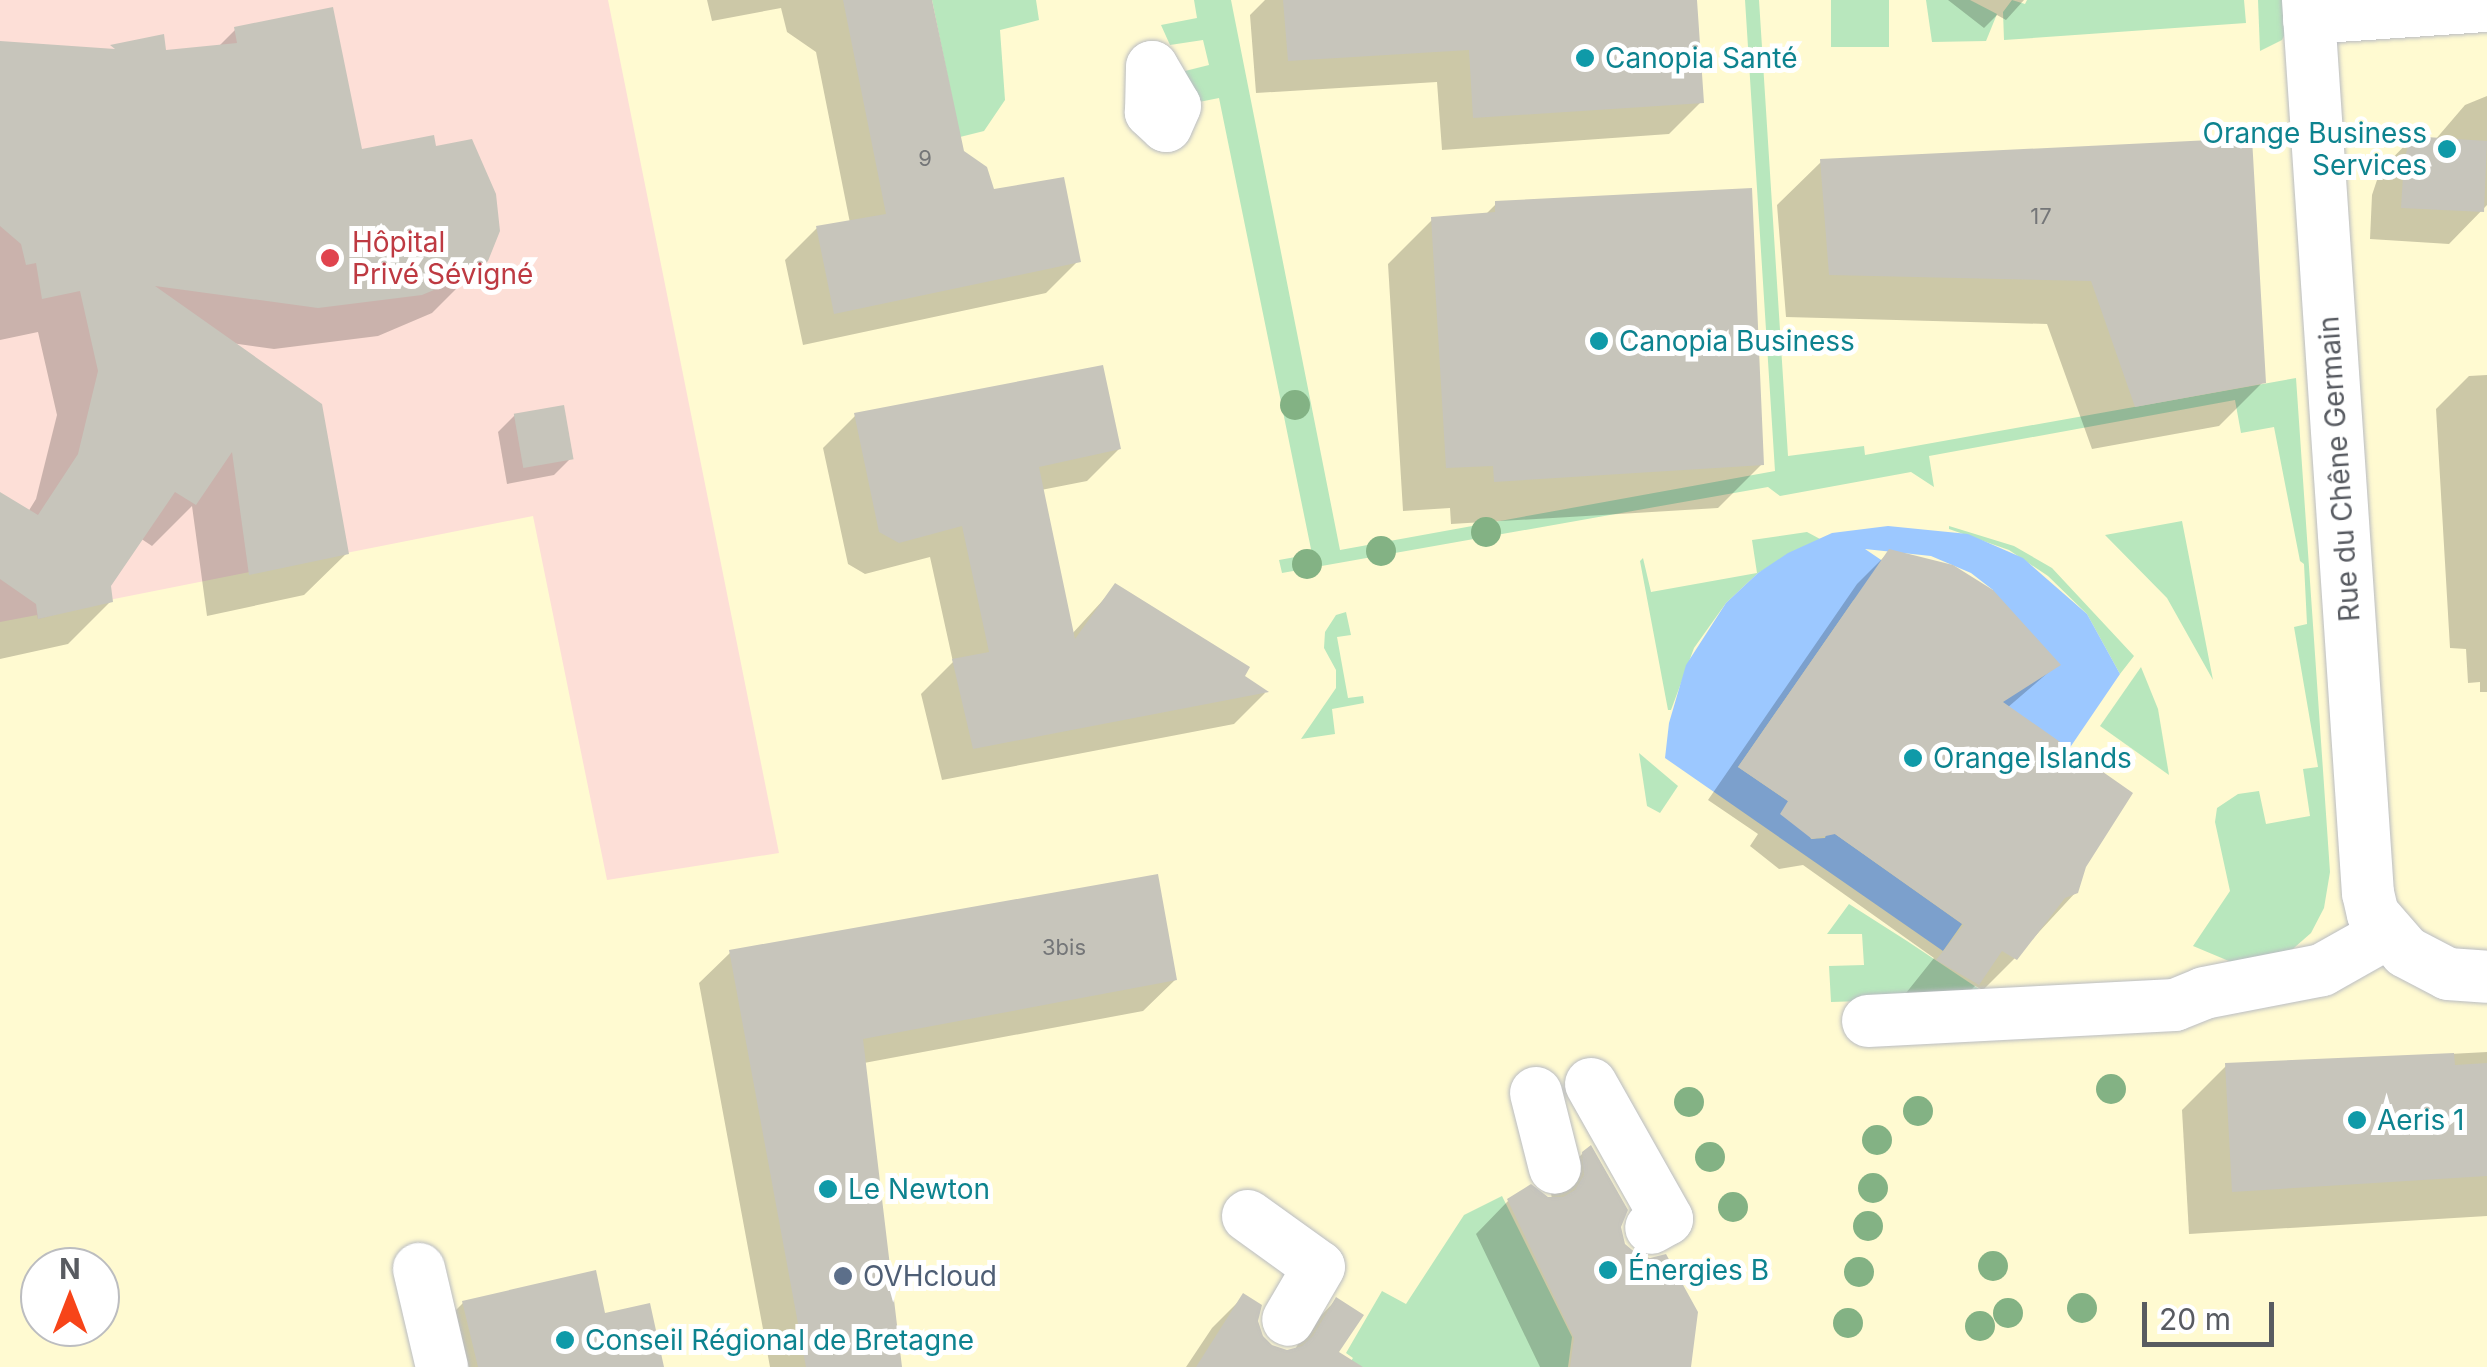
<!DOCTYPE html>
<meta charset="utf-8">
<style>
body{margin:0}
#map{position:relative;width:2487px;height:1367px;overflow:hidden;background:#edebde;font-family:Inter,sans-serif}
div>[style]{position:absolute}
[style*='--x']{left:calc(var(--x)*1px);top:calc(var(--y)*1px);width:calc(var(--w)*1px);rotate:calc(var(--a)*1deg)}
.commercial>*{inset:0;background:#fffad1}
.medical>*{inset:0;background:#fddfd7}
.green>*{inset:0;background:#b8e7bd;transform-origin:0 0}
.water>*{inset:0;background:#9cc8ff}
.shadow>*{inset:0;background:#0003}
.building>*{inset:0;background:#c7c5bb;transform-origin:0 0}
.roads{filter:drop-shadow(0 0 2px #babcc2) drop-shadow(0 0 2px #babcc2)}
.minor>*{height:52px;margin:-26px;padding:0 26px;transform-origin:26px;border-radius:26px;background:#fff}
.trees>*{width:30px;height:30px;margin:-15px;border-radius:50%;background:#83b284}
.dots>*{width:28px;height:28px;translate:-50% -50%;box-sizing:border-box;border:5px solid #fff;border-radius:50%}
span{translate:-50% -50%;white-space:nowrap;text-align:center;line-height:1.15;-webkit-text-stroke:10px #fff;paint-order:stroke}
.number-label{font-size:22px;color:#747678}
.number-label span{-webkit-text-stroke-width:0}
.culture-label{font-size:28px;color:#0d838f}
.left{translate:0 -50%;text-align:left}
.right{translate:-100% -50%;text-align:right}
.health-label{font-size:28px;color:#be3a42}
.street-label{font-size:28px;color:#585b61}
.service-label{font-size:28px;color:#4e5e75}
.north{position:absolute;left:20px;top:1247px;width:100px;height:100px;box-sizing:border-box;background:#fff;border:2px solid #bcbdc0;border-radius:50%;rotate:0deg;font-size:28px;font-weight:700;line-height:40px;text-align:center;color:#585b61}
.north::after{content:'';display:block;margin:auto;width:35px;height:45px;background:#f74419;clip-path:polygon(50% 0,100% 100%,50% 72%,0 100%)}
.scale{position:absolute;left:2142px;top:1302px;width:132px;height:45px;box-sizing:border-box;border:5px solid #585b61;border-top:0;padding-left:12px;font-size:30px;line-height:35px;white-space:nowrap;color:#585b61;-webkit-text-stroke:8px #fff;paint-order:stroke}
</style>
<div id="map">
<div class="commercial">
<div style="clip-path:polygon(evenodd,0 0,2487px 0,2487px 1367px,0 1367px,0 0,40px 1267px,100px 1267px,100px 1327px,40px 1327px,40px 1267px)"></div>
</div>
<div class="medical">
<div style="clip-path:polygon(0 0,608px 0,779px 853px,607px 880px,533px 516px,114px 599px,38px 619px,37px 615px,0 622px)"></div>
</div>
<div class="green">
<div style="clip-path:polygon(932px 0,1036px 0,1039px 20px,1000px 30px,1005px 100px,984px 131px,960px 137px)"></div>
<div style="clip-path:polygon(1194px 0,1231px 0,1340px 550px,1775px 471px,1745px 0,1759px 0,1788px 456px,1864px 446px,1865px 455px,2296px 378px,2330px 872px,2324px 908px,2311px 933px,2287px 954px,2248px 969px,2193px 946px,2230px 891px,2215px 822px,2217px 808px,2238px 794px,2259px 791px,2266px 824px,2310px 816px,2303px 769px,2318px 767px,2294px 627px,2307px 624px,2304px 564px,2300px 561px,2274px 427px,2241px 433px,2235px 400px,1929px 456px,1934px 487px,1911px 472px,1780px 496px,1768px 487px,1282px 573px,1279px 560px,1312px 554px,1219px 98px,1184px 105px,1177px 73px,1209px 65px,1203px 40px,1170px 45px,1161px 25px,1197px 18px)"></div>
<div style="left:1831px;top:0;width:58px;height:47px"></div>
<div style="clip-path:polygon(1926px 0,1970px 0,1997px 14px,1986px 41px,1932px 42px)"></div>
<div style="clip-path:polygon(2012px 0,2025px 4px,2027px 0,2244px 0,2246px 23px,2004px 40px,2003px 12px)"></div>
<div style="clip-path:polygon(2258px 0,2290px 0,2289px 26px,2282px 40px,2260px 51px)"></div>
<div style="clip-path:polygon(2182px 521px,2213px 680px,2167px 598px,2105px 535px)"></div>
<div style="clip-path:polygon(1949px 526px,2014px 546px,2052px 568px,2134px 656px,2120px 674px,2087px 614px,2048px 576px,2009px 550px,1949px 529px)"></div>
<div style="clip-path:polygon(1807px 532px,1820px 539px,1758px 573px,1726px 603px,1694px 648px,1671px 710px,1668px 710px,1640px 561px,1643px 558px,1651px 592px,1757px 573px,1752px 540px)"></div>
<div style="clip-path:polygon(1346px 612px,1351px 635px,1337px 637px,1348px 698px,1363px 696px,1364px 703px,1332px 709px,1335px 734px,1301px 739px,1336px 688px,1336px 670px,1324px 648px,1325px 632px,1336px 615px)"></div>
<div style="clip-path:polygon(2141px 667px,2158px 709px,2169px 775px,2100px 726px)"></div>
<div style="clip-path:polygon(1639px 753px,1678px 786px,1660px 813px,1647px 806px)"></div>
<div style="clip-path:polygon(1849px 904px,1907px 941px,1991px 997px,1831px 1002px,1829px 966px,1864px 965px,1862px 934px,1827px 934px)"></div>
<div style="clip-path:polygon(1502px 1196px,1572px 1337px,1568px 1367px,1347px 1367px,1353px 1358px,1346px 1353px,1382px 1291px,1406px 1304px,1464px 1215px)"></div>
</div>
<div class="water">
<div style="clip-path:polygon(1888px 526px,1968px 534px,2023px 558px,2087px 614px,2120px 674px,2069px 749px,1927px 651px,1993px 590px,1971px 573px,1931px 556px,1865px 549px,1893px 568px,1853px 601px,1738px 767px,1798px 808px,1811px 839px,1825px 838px,1828px 829px,1962px 924px,1943px 951px,1665px 758px,1669px 723px,1686px 665px,1726px 603px,1758px 573px,1788px 553px,1832px 533px)"></div>
</div>
<div class="shadow">
<div style="clip-path:polygon(707px 0,930px 0,961px 153px,992px 192px,1078px 261px,1046px 293px,803px 345px,785px 260px,817px 228px,850px 223px,816px 52px,787px 32px,781px 8px,712px 21px)"></div>
<div style="clip-path:polygon(1265px 0,1695px 0,1701px 102px,1669px 134px,1442px 150px,1437px 82px,1256px 93px,1250px 15px)"></div>
<div style="clip-path:polygon(1948px 0,2024px 0,2006px 20px,1997px 15px,1984px 28px)"></div>
<div style="clip-path:polygon(236px 29px,360px 152px,486px 259px,432px 313px,378px 336px,274px 349px,231px 343px,347px 553px,304px 595px,207px 616px,192px 506px,152px 546px,140px 538px,108px 586px,111px 601px,68px 644px,0 659px,0 507px,28px 512px,36px 499px,57px 415px,38px 332px,0 340px,0 49px,108px 51px,162px 37px,164px 53px,218px 47px)"></div>
<div style="clip-path:polygon(2487px 96px,2487px 205px,2449px 244px,2370px 239px,2372px 195px,2380px 171px,2412px 138px,2435px 140px,2465px 105px)"></div>
<div style="clip-path:polygon(2250px 141px,2263px 382px,2219px 426px,2092px 449px,2047px 324px,1786px 317px,1777px 205px,1821px 162px)"></div>
<div style="clip-path:polygon(1496px 204px,1762px 464px,1718px 508px,1451px 524px,1450px 508px,1403px 511px,1388px 264px,1432px 220px,1484px 216px)"></div>
<div style="clip-path:polygon(2487px 375px,2487px 692px,2480px 692px,2480px 682px,2468px 683px,2466px 649px,2450px 648px,2436px 409px,2469px 376px)"></div>
<div style="clip-path:polygon(515px 415px,571px 458px,554px 475px,507px 484px,498px 432px)"></div>
<div style="clip-path:polygon(855px 416px,1119px 449px,1087px 481px,1041px 490px,1071px 635px,1116px 586px,1265px 693px,1234px 724px,942px 780px,921px 694px,953px 662px,930px 557px,865px 574px,848px 564px,823px 448px)"></div>
<div style="clip-path:polygon(1889px 552px,2057px 665px,2007px 708px,2084px 866px,2076px 892px,2015px 958px,1983px 990px,1975px 986px,1945px 1016px,1906px 993px,1934px 958px,1803px 865px,1779px 869px,1750px 846px,1758px 834px,1708px 800px,1857px 584px)"></div>
<div style="clip-path:polygon(731px 952px,1175px 980px,1143px 1011px,864px 1063px,900px 1367px,770px 1367px,699px 983px)"></div>
<div style="clip-path:polygon(2487px 1052px,2487px 1216px,2189px 1234px,2182px 1110px,2226px 1066px)"></div>
<div style="clip-path:polygon(1583px 1153px,1623px 1245px,1688px 1367px,1540px 1367px,1476px 1234px,1508px 1201px,1552px 1199px,1550px 1187px)"></div>
<div style="clip-path:polygon(1244px 1296px,1260px 1337px,1271px 1348px,1287px 1352px,1294px 1351px,1305px 1332px,1336px 1300px,1333px 1355px,1339px 1367px,1186px 1367px,1212px 1328px)"></div>
<div style="clip-path:polygon(463px 1303px,603px 1316px,662px 1367px,438px 1367px,431px 1335px)"></div>
</div>
<div class="building">
<div style="clip-path:polygon(843px 0,932px 0,964px 151px,987px 167px,994px 189px,1064px 177px,1081px 262px,834px 314px,816px 226px,886px 214px)"></div>
<div style="clip-path:polygon(1283px 0,1697px 0,1704px 103px,1473px 118px,1469px 50px,1288px 61px)"></div>
<div style="clip-path:polygon(333px 7px,362px 149px,434px 135px,436px 146px,472px 139px,496px 194px,500px 231px,488px 261px,477px 272px,422px 295px,318px 308px,155px 286px,322px 404px,349px 554px,249px 575px,232px 452px,196px 505px,175px 492px,111px 586px,113px 602px,38px 619px,36px 604px,0 579px,0 492px,38px 515px,78px 454px,98px 371px,80px 291px,42px 299px,36px 263px,26px 265px,21px 244px,0 226px,0 41px,115px 49px,110px 45px,164px 34px,166px 50px,237px 43px,234px 27px)"></div>
<div style="clip-path:polygon(2411px 136px,2487px 141px,2484px 212px,2401px 208px,2404px 160px)"></div>
<div style="clip-path:polygon(2252px 138px,2266px 383px,2135px 407px,2091px 281px,1829px 275px,1820px 159px)"></div>
<div style="clip-path:polygon(1752px 188px,1764px 465px,1494px 482px,1493px 466px,1446px 468px,1431px 217px,1495px 212px,1495px 201px)"></div>
<div style="clip-path:polygon(1103px 365px,1121px 449px,1039px 467px,1075px 639px,1115px 583px,1250px 667px,1245px 676px,1269px 692px,973px 749px,952px 659px,989px 652px,962px 526px,899px 543px,879px 532px,854px 413px)"></div>
<div style="left:564px;top:405px;width:55px;height:51px;rotate:80deg"></div>
<div style="clip-path:polygon(1889px 549px,1953px 565px,1993px 590px,2061px 665px,2003px 702px,2133px 793px,2086px 867px,2078px 893px,2065px 898px,2017px 960px,2002px 951px,1979px 985px,1936px 960px,1964px 925px,1835px 834px,1812px 839px,1780px 814px,1788px 801px,1738px 767px)"></div>
<div style="clip-path:polygon(1158px 874px,1177px 980px,863px 1039px,902px 1367px,806px 1367px,729px 950px)"></div>
<div style="clip-path:polygon(2454px 1053px,2455px 1065px,2487px 1063px,2487px 1176px,2232px 1192px,2225px 1063px)"></div>
<div style="clip-path:polygon(1591px 1145px,1628px 1210px,1621px 1227px,1625px 1244px,1637px 1254px,1650px 1258px,1666px 1254px,1698px 1312px,1691px 1367px,1570px 1367px,1574px 1338px,1507px 1199px,1531px 1184px,1548px 1197px,1563px 1197px,1575px 1190px,1584px 1175px,1582px 1152px)"></div>
<div style="clip-path:polygon(596px 1270px,605px 1313px,650px 1303px,664px 1367px,478px 1367px,462px 1301px)"></div>
<div style="clip-path:polygon(1243px 1293px,1262px 1305px,1258px 1321px,1263px 1336px,1272px 1345px,1287px 1350px,1302px 1346px,1313px 1336px,1336px 1297px,1364px 1315px,1339px 1352px,1363px 1367px,1196px 1367px)"></div>
</div>
<div class="roads">
<div class="minor">
<div style="--x:2308;--y:0;--w:895;--a:86.16"></div>
<div style="--x:2368;--y:893;--w:22;--a:77"></div>
<div style="--x:2373;--y:914;--w:50;--a:49"></div>
<div style="--x:2406;--y:952;--w:47;--a:27.6"></div>
<div style="--x:2448;--y:974;--w:39;--a:4"></div>
<div style="--x:2309;--y:18;--w:178;--a:-3.9"></div>
<div style="--x:1152;--y:67;--w:45;--a:59.5"></div>
<div style="--x:1175;--y:106;--w:22;--a:114"></div>
<div style="--x:1166;--y:126;--w:21;--a:-137"></div>
<div style="--x:1151;--y:112;--w:45;--a:-88.7"></div>
<div style="--x:1868;--y:1021;--w:307;--a:-3"></div>
<div style="--x:2175;--y:1005;--w:31;--a:-22"></div>
<div style="--x:2204;--y:993;--w:120;--a:-11"></div>
<div style="--x:2322;--y:970;--w:73;--a:-29.4"></div>
<div style="--x:1591;--y:1084;--w:155;--a:60.6"></div>
<div style="--x:1667;--y:1219;--w:18;--a:151"></div>
<div style="--x:1536;--y:1093;--w:77;--a:75.8"></div>
<div style="--x:1248;--y:1216;--w:87;--a:35.7"></div>
<div style="--x:1319;--y:1267;--w:61;--a:120.3"></div>
<div style="--x:419;--y:1269;--w:101;--a:76.8"></div>
</div>
</div>
<div class="trees">
<div style="left:1295px;top:405px"></div>
<div style="left:1486px;top:532px"></div>
<div style="left:1381px;top:551px"></div>
<div style="left:1307px;top:564px"></div>
<div style="left:2111px;top:1089px"></div>
<div style="left:1689px;top:1102px"></div>
<div style="left:1918px;top:1111px"></div>
<div style="left:1877px;top:1140px"></div>
<div style="left:1710px;top:1157px"></div>
<div style="left:1873px;top:1188px"></div>
<div style="left:1733px;top:1207px"></div>
<div style="left:1868px;top:1226px"></div>
<div style="left:1993px;top:1266px"></div>
<div style="left:1859px;top:1272px"></div>
<div style="left:2082px;top:1308px"></div>
<div style="left:2008px;top:1313px"></div>
<div style="left:1848px;top:1323px"></div>
<div style="left:1980px;top:1326px"></div>
</div>
<div class="dots">
<div style="left:1585px;top:58px;background:#0f9aa8"></div>
<div style="left:2447px;top:149px;background:#0f9aa8"></div>
<div style="left:330px;top:258px;background:#e0444e"></div>
<div style="left:1599px;top:341px;background:#0f9aa8"></div>
<div style="left:1913px;top:758px;background:#0f9aa8"></div>
<div style="left:2357px;top:1120px;background:#0f9aa8"></div>
<div style="left:828px;top:1189px;background:#0f9aa8"></div>
<div style="left:1608px;top:1270px;background:#0f9aa8"></div>
<div style="left:843px;top:1276px;background:#5c6f8a"></div>
<div style="left:565px;top:1340px;background:#0f9aa8"></div>
</div>
<div class="number-label">
<span style="left:925px;top:159px">9</span>
<span style="left:2041px;top:217px">17</span>
<span style="left:1064px;top:948px">3bis</span>
</div>
<div class="culture-label">
<span class="left" style="left:1605px;top:58px">Canopia Santé</span>
<span class="right" style="left:2427px;top:149px">Orange Business<br>Services</span>
<span class="left" style="left:1619px;top:341px">Canopia Business</span>
<span class="left" style="left:1933px;top:758px">Orange Islands</span>
<span class="left" style="left:2377px;top:1120px">Aeris 1</span>
<span class="left" style="left:848px;top:1189px">Le Newton</span>
<span class="left" style="left:1628px;top:1270px">Énergies B</span>
<span class="left" style="left:585px;top:1340px">Conseil Régional de Bretagne</span>
</div>
<div class="health-label">
<span class="left" style="left:352px;top:258px">Hôpital<br>Privé Sévigné</span>
</div>
<div class="street-label">
<span style="left:2339px;top:469px;rotate:-94deg">Rue du Chêne Germain</span>
</div>
<div class="service-label">
<span class="left" style="left:863px;top:1276px">OVHcloud</span>
</div>
<div class="north">N</div>
<div class="scale">20 m</div>
</div>
